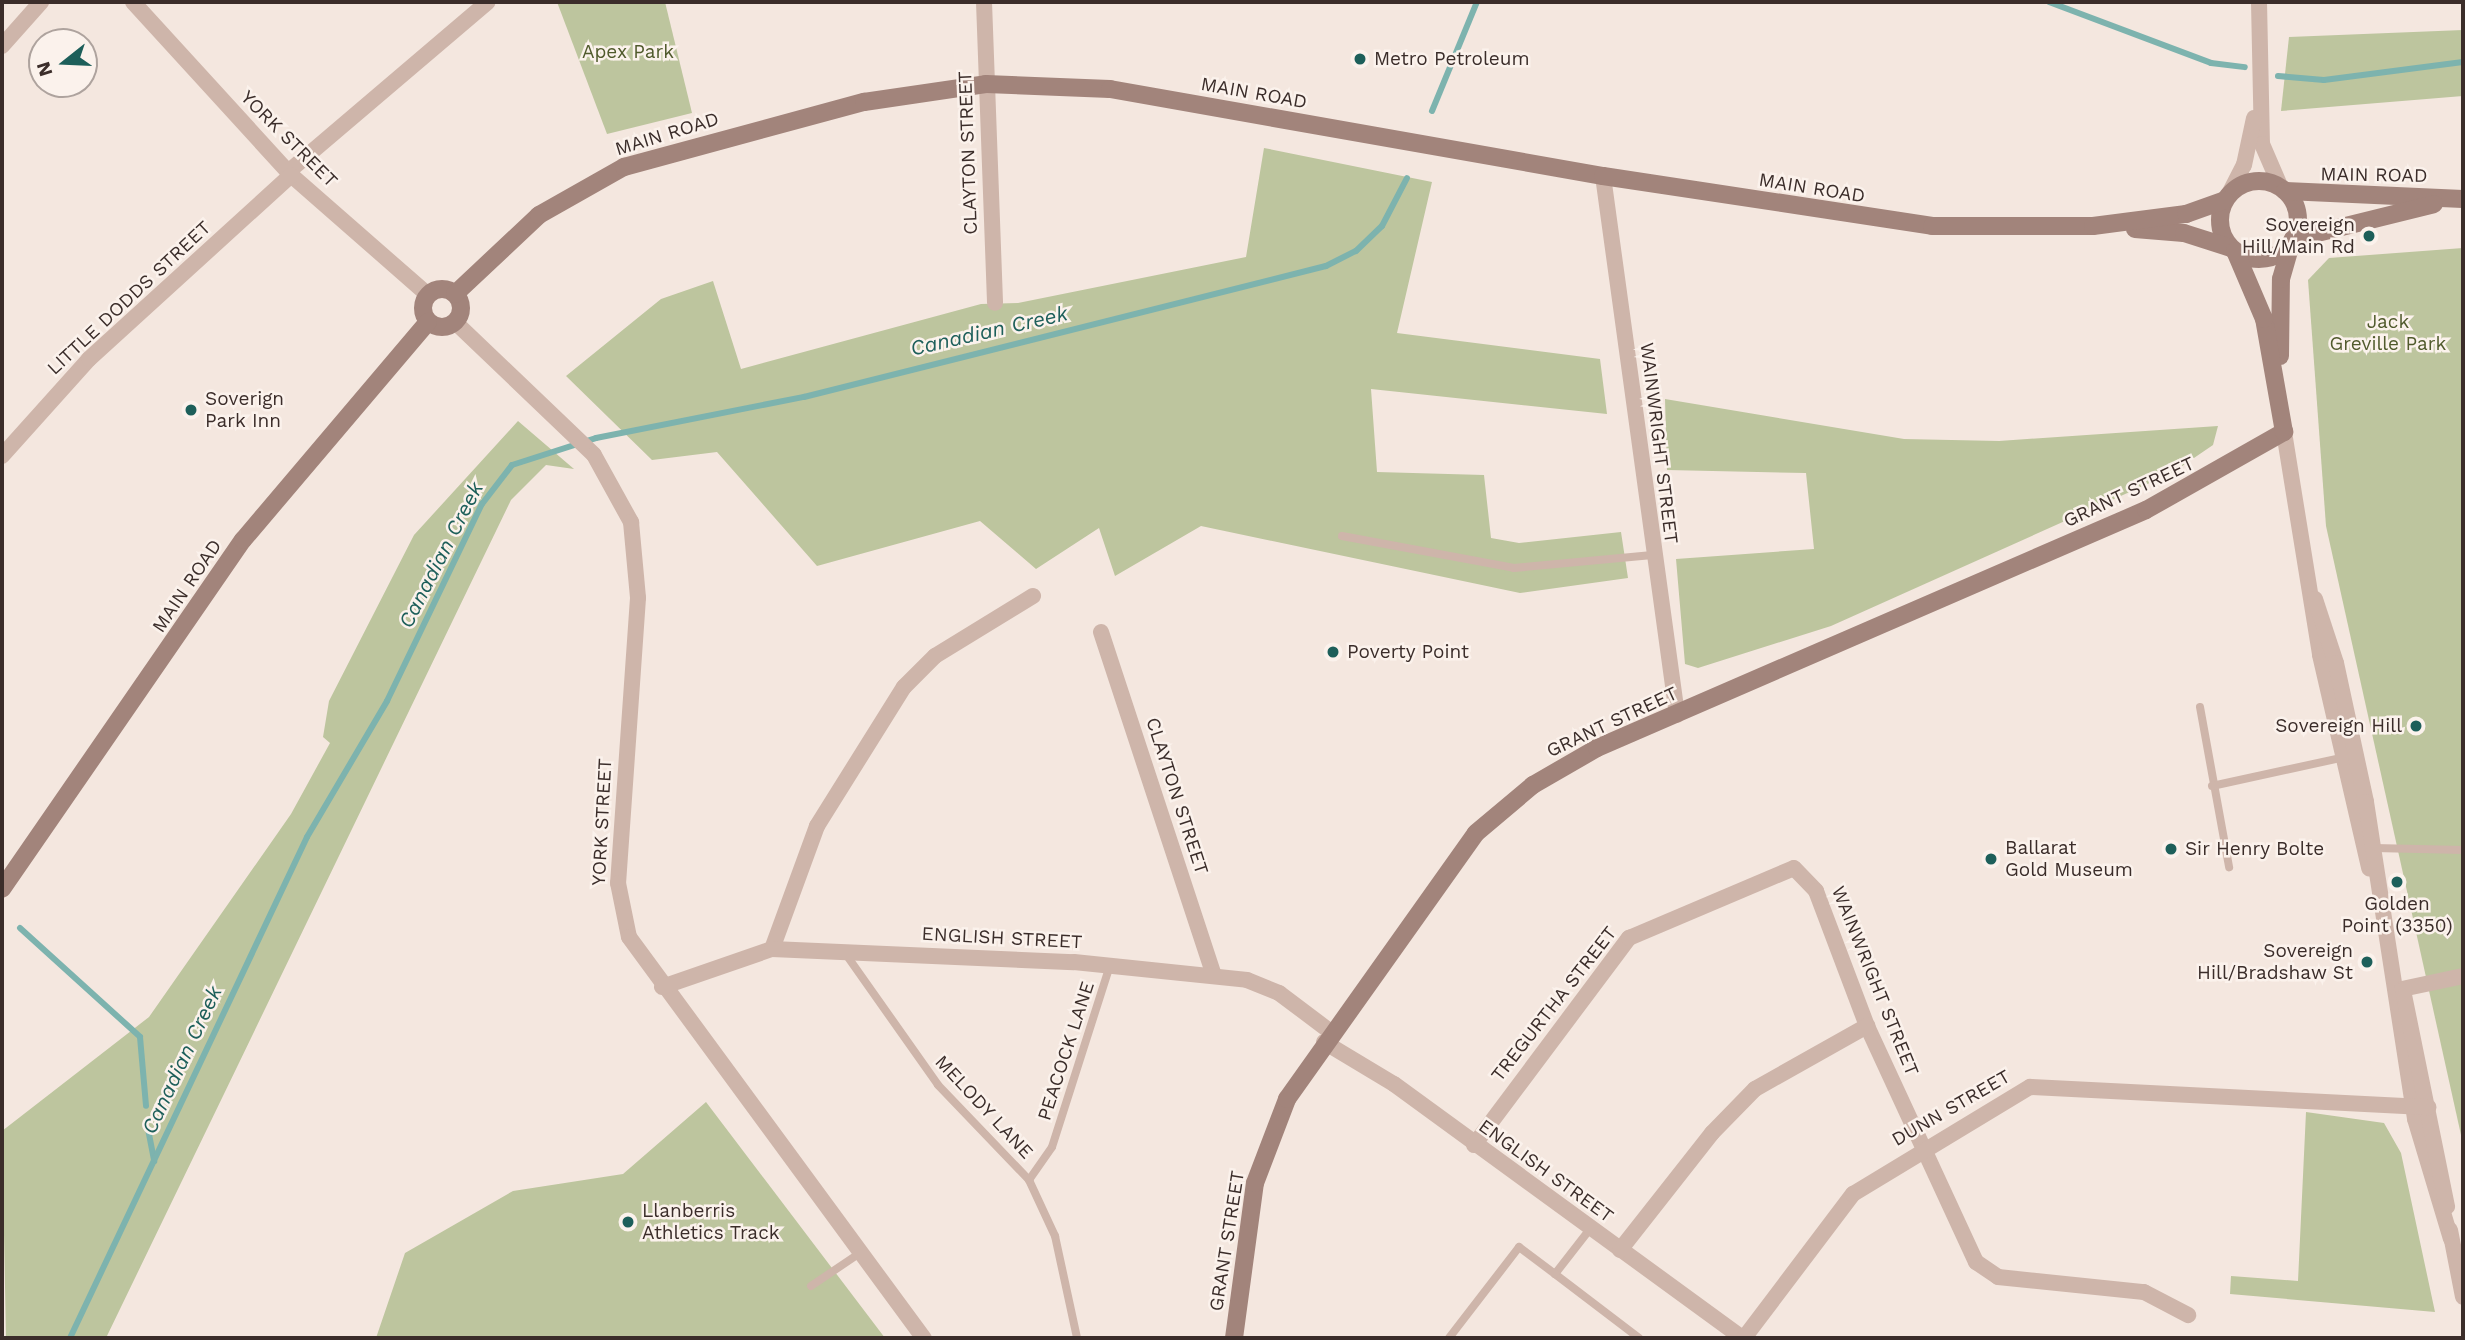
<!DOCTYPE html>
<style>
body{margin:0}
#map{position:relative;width:2465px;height:1340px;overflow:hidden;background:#f4e7df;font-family:"Work Sans",sans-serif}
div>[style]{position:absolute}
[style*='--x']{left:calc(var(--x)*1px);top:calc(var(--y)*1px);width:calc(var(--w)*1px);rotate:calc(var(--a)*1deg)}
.green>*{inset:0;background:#bdc59e}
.stream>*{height:6px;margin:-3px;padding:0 3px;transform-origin:3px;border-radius:3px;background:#7db3ae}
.lane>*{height:8px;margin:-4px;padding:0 4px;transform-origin:4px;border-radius:4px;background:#ceb5aa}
.street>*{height:16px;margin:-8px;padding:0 8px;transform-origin:8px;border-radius:8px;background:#ceb5aa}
.secondary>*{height:18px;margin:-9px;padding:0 9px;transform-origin:9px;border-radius:9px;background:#a2847b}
.secondary>.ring{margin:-9px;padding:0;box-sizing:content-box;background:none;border:18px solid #a2847b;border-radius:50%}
.dots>*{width:19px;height:19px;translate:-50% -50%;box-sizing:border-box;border:4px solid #fbf2ec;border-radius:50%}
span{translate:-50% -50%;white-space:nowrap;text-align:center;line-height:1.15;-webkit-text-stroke:5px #fbf2ec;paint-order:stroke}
.park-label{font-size:19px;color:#505a2c}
.poi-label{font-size:19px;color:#3b2d2a}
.left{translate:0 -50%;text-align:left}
.right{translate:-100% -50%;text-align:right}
.street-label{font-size:19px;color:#3b2d2a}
.water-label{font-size:21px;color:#1d5f5a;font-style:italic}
.frame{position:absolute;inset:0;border:4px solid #3b2d2a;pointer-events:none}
.north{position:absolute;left:28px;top:28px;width:70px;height:70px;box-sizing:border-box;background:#fbf2ec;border:2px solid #aea39e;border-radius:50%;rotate:252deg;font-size:19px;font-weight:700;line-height:28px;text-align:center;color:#3b2d2a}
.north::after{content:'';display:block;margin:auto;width:24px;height:32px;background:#1d5f5a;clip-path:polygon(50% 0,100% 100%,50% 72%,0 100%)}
</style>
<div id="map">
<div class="green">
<div style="clip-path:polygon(557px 2px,665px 2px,692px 113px,607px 134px)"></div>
<div style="clip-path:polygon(2463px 30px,2463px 96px,2281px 111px,2289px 37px)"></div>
<div style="clip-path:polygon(1264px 148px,1432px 182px,1397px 333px,1600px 359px,1607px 414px,1371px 389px,1377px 472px,1484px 475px,1491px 538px,1519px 543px,1621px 532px,1628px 578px,1520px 593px,1201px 526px,1115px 576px,1099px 528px,1036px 569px,980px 521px,817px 566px,717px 452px,652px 460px,566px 376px,661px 299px,713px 281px,741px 369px,981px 304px,1018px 303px,1246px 257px)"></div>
<div style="clip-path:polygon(2463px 248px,2463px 1144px,2326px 526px,2308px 280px,2329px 258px)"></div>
<div style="clip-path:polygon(1665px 399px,1904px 439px,1999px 441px,2218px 426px,2213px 445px,2172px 473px,1831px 626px,1698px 668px,1685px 664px,1676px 559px,1814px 549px,1806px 473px,1667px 470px)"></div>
<div style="clip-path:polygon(518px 421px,574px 469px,546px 465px,511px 500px,106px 1338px,6px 1338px,2px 1131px,149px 1017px,291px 814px,330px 743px,323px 737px,329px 701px,414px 535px)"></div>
<div style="clip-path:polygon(706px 1102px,885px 1338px,376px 1338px,405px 1253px,513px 1191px,623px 1174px)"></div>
<div style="clip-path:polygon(2306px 1112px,2384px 1123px,2401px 1153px,2435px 1312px,2230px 1294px,2231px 1276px,2298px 1281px)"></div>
</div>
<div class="stream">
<div style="--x:2049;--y:2;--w:173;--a:20.6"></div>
<div style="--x:2211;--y:63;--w:34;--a:7"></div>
<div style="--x:2278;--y:76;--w:46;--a:5"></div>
<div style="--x:2324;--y:80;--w:140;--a:-7.4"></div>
<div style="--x:1432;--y:111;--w:118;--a:-67.6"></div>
<div style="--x:20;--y:928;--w:162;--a:42.2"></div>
<div style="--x:140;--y:1037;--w:69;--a:85"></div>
<div style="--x:148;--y:1129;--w:33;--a:79"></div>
<div style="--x:70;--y:1338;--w:554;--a:-64.68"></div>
<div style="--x:307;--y:837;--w:158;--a:-59.5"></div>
<div style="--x:387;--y:701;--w:219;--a:-64.3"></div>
<div style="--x:482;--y:504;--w:49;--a:-52.4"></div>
<div style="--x:512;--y:465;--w:88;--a:-17.8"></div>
<div style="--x:596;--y:438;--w:212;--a:-11.2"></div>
<div style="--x:804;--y:397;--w:538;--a:-14.09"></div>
<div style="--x:1326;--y:266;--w:34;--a:-27"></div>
<div style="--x:1356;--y:251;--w:36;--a:-44"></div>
<div style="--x:1382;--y:226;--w:54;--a:-62.5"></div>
</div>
<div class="lane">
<div style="--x:1342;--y:536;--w:175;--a:10.5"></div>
<div style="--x:1514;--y:568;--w:139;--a:-5.4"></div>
<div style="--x:2200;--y:707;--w:163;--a:79.7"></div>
<div style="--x:2212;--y:786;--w:131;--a:-12.3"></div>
<div style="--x:2374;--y:848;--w:89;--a:1.3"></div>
<div style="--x:845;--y:953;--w:161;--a:54.8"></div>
<div style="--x:938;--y:1085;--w:132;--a:46.2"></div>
<div style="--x:1029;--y:1180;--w:62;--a:65.1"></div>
<div style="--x:1055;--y:1236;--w:104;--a:77.8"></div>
<div style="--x:1029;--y:1180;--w:40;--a:-55.1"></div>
<div style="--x:1052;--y:1147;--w:191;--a:-72.3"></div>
<div style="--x:1590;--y:1229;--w:57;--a:127.9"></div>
<div style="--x:1555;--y:1274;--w:106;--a:37.3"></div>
<div style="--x:811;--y:1286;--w:59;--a:-34"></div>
<div style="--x:1449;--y:1338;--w:115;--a:-52.4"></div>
<div style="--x:1519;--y:1247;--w:45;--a:36.9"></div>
</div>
<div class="street">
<div style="--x:133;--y:2;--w:234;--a:47.6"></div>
<div style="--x:291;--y:175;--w:182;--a:41.2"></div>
<div style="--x:984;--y:2;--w:301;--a:87.9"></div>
<div style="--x:2259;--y:2;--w:142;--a:88.8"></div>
<div style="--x:2262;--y:144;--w:48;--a:66.6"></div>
<div style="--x:2;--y:46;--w:59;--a:-48.4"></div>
<div style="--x:288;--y:172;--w:262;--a:-40.4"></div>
<div style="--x:1603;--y:176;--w:544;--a:82.18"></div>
<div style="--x:2228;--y:196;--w:35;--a:-63"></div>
<div style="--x:2244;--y:165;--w:48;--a:-78"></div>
<div style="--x:455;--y:322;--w:192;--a:43.7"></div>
<div style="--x:594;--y:455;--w:77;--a:61.1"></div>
<div style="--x:631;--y:522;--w:76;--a:84.7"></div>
<div style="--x:638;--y:598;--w:286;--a:94"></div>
<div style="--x:618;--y:883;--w:55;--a:78.5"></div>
<div style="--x:629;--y:937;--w:498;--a:53.7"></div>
<div style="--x:2284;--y:432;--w:226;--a:80.8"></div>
<div style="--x:2320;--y:655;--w:219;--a:77"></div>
<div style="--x:2;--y:456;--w:130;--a:-48.1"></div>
<div style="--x:89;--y:359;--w:273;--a:-42.3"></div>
<div style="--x:2315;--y:599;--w:67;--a:71.8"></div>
<div style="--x:2336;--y:663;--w:142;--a:77.8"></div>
<div style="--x:2366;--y:802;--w:321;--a:81.2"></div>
<div style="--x:2415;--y:1119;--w:125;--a:73.3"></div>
<div style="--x:1101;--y:632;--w:359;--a:71.8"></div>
<div style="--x:772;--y:949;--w:131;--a:-69.9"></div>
<div style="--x:817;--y:826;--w:164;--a:-58"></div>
<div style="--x:904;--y:687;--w:44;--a:-45"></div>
<div style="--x:935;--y:656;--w:115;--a:-31.5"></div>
<div style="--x:662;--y:987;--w:116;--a:-19.1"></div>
<div style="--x:772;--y:949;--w:302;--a:2.5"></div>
<div style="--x:1074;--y:962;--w:174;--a:5.9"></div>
<div style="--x:1247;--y:980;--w:35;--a:22"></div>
<div style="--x:1279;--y:993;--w:65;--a:36.9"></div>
<div style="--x:2402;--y:989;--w:62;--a:-12"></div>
<div style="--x:2403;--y:990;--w:221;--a:78.5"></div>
<div style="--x:1324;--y:1042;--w:82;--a:31"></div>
<div style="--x:1394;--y:1084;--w:431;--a:36.1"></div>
<div style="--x:1474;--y:1145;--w:259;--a:-53.2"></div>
<div style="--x:1629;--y:938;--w:179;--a:-23"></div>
<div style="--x:1794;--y:868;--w:32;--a:46"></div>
<div style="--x:1816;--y:891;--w:144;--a:69.3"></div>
<div style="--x:1867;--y:1026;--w:260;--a:65.2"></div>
<div style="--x:1976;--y:1262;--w:27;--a:34"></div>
<div style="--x:1998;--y:1277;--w:147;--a:5.9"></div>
<div style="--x:2144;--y:1292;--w:50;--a:27.6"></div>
<div style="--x:2450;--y:1230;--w:68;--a:79"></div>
<div style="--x:1620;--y:1250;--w:149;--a:-51.8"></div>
<div style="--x:1712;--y:1133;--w:62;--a:-45.7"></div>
<div style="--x:1755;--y:1089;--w:129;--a:-29.4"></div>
<div style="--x:1744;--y:1338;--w:181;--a:-52.9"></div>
<div style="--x:1853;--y:1194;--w:207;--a:-31.2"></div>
<div style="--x:2030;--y:1087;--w:399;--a:2.9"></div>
</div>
<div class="secondary">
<div class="ring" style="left:2220px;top:181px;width:60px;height:60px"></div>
<div style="--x:2285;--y:191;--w:178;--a:2.6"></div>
<div style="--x:2135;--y:229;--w:49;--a:4.7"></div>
<div style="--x:2184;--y:233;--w:49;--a:17.7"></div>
<div style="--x:2293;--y:239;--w:145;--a:-13.9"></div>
<div class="ring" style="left:423px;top:289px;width:20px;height:20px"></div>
<div style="--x:455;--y:294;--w:115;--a:-43.2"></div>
<div style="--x:539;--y:215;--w:98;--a:-29.5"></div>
<div style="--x:624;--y:167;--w:249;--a:-15.2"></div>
<div style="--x:864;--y:102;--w:123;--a:-8.4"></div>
<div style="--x:986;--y:84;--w:124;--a:2.3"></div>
<div style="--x:1110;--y:89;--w:501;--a:10.01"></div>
<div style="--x:1603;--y:176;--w:333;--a:8.6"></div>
<div style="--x:1932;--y:226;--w:161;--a:0"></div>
<div style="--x:2093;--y:226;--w:94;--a:-7.4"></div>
<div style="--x:2186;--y:214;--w:41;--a:-19.7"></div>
<div style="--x:2280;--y:356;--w:77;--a:-89.3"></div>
<div style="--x:2281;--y:279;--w:37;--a:-74"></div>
<div style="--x:2;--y:889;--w:424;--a:-55.4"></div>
<div style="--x:243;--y:540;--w:286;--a:-49.7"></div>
<div style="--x:1234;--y:1338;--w:156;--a:-82.3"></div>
<div style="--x:1255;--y:1183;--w:90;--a:-69.1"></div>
<div style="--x:1287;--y:1099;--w:326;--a:-54.6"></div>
<div style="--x:1476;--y:833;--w:75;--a:-40.1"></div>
<div style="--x:1533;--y:785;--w:74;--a:-30"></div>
<div style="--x:1597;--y:748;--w:598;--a:-23.44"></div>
<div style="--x:2146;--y:510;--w:159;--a:-29.5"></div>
<div style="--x:2284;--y:432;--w:115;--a:-100"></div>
<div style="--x:2264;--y:319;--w:74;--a:-113.1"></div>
</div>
<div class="dots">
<div style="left:1360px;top:59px;background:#1d5f5a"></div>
<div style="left:2369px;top:236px;background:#1d5f5a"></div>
<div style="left:191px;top:410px;background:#1d5f5a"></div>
<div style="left:1333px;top:652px;background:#1d5f5a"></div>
<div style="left:2416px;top:726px;background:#1d5f5a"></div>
<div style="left:2171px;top:849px;background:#1d5f5a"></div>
<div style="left:1991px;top:859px;background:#1d5f5a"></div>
<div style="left:2397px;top:882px;background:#1d5f5a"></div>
<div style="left:2367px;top:962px;background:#1d5f5a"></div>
<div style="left:628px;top:1222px;background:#1d5f5a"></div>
</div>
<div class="park-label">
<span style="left:628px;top:52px">Apex Park</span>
<span style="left:2388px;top:333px">Jack<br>Greville Park</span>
</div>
<div class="poi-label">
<span class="left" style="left:1374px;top:59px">Metro Petroleum</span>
<span class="right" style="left:2355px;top:236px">Sovereign<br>Hill/Main Rd</span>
<span class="left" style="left:205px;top:410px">Soverign<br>Park Inn</span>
<span class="left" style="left:1347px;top:652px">Poverty Point</span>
<span class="right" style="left:2402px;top:726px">Sovereign Hill</span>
<span class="left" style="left:2005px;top:859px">Ballarat<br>Gold Museum</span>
<span class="left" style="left:2185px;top:849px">Sir Henry Bolte</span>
<span style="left:2397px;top:915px">Golden<br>Point (3350)</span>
<span class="right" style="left:2353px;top:962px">Sovereign<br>Hill/Bradshaw St</span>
<span class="left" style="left:642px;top:1222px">Llanberris<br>Athletics Track</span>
</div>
<div class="street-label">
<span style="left:1254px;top:93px;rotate:10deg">MAIN ROAD</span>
<span style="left:667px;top:134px;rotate:-17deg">MAIN ROAD</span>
<span style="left:289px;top:139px;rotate:45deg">YORK STREET</span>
<span style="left:968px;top:153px;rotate:-92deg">CLAYTON STREET</span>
<span style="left:2374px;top:175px;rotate:1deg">MAIN ROAD</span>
<span style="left:1812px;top:188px;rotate:9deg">MAIN ROAD</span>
<span style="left:129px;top:298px;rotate:-43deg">LITTLE DODDS STREET</span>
<span style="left:1659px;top:443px;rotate:83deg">WAINWRIGHT STREET</span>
<span style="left:2129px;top:492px;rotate:-25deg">GRANT STREET</span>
<span style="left:187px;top:586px;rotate:-56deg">MAIN ROAD</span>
<span style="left:1612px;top:722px;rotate:-25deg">GRANT STREET</span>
<span style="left:1177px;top:796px;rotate:72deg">CLAYTON STREET</span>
<span style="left:602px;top:822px;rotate:-87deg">YORK STREET</span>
<span style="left:1002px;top:938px;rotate:3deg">ENGLISH STREET</span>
<span style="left:1875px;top:981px;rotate:68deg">WAINWRIGHT STREET</span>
<span style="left:1554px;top:1004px;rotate:-52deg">TREGURTHA STREET</span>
<span style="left:1066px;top:1051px;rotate:-72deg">PEACOCK LANE</span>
<span style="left:984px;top:1107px;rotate:47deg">MELODY LANE</span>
<span style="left:1951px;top:1108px;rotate:-30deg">DUNN STREET</span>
<span style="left:1546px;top:1171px;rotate:36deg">ENGLISH STREET</span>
<span style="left:1227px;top:1241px;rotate:-81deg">GRANT STREET</span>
</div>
<div class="water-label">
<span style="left:989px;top:331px;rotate:-13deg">Canadian Creek</span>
<span style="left:441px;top:555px;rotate:-63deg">Canadian Creek</span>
<span style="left:182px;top:1060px;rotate:-65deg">Canadian Creek</span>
</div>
<div class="frame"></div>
<div class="north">N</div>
</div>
